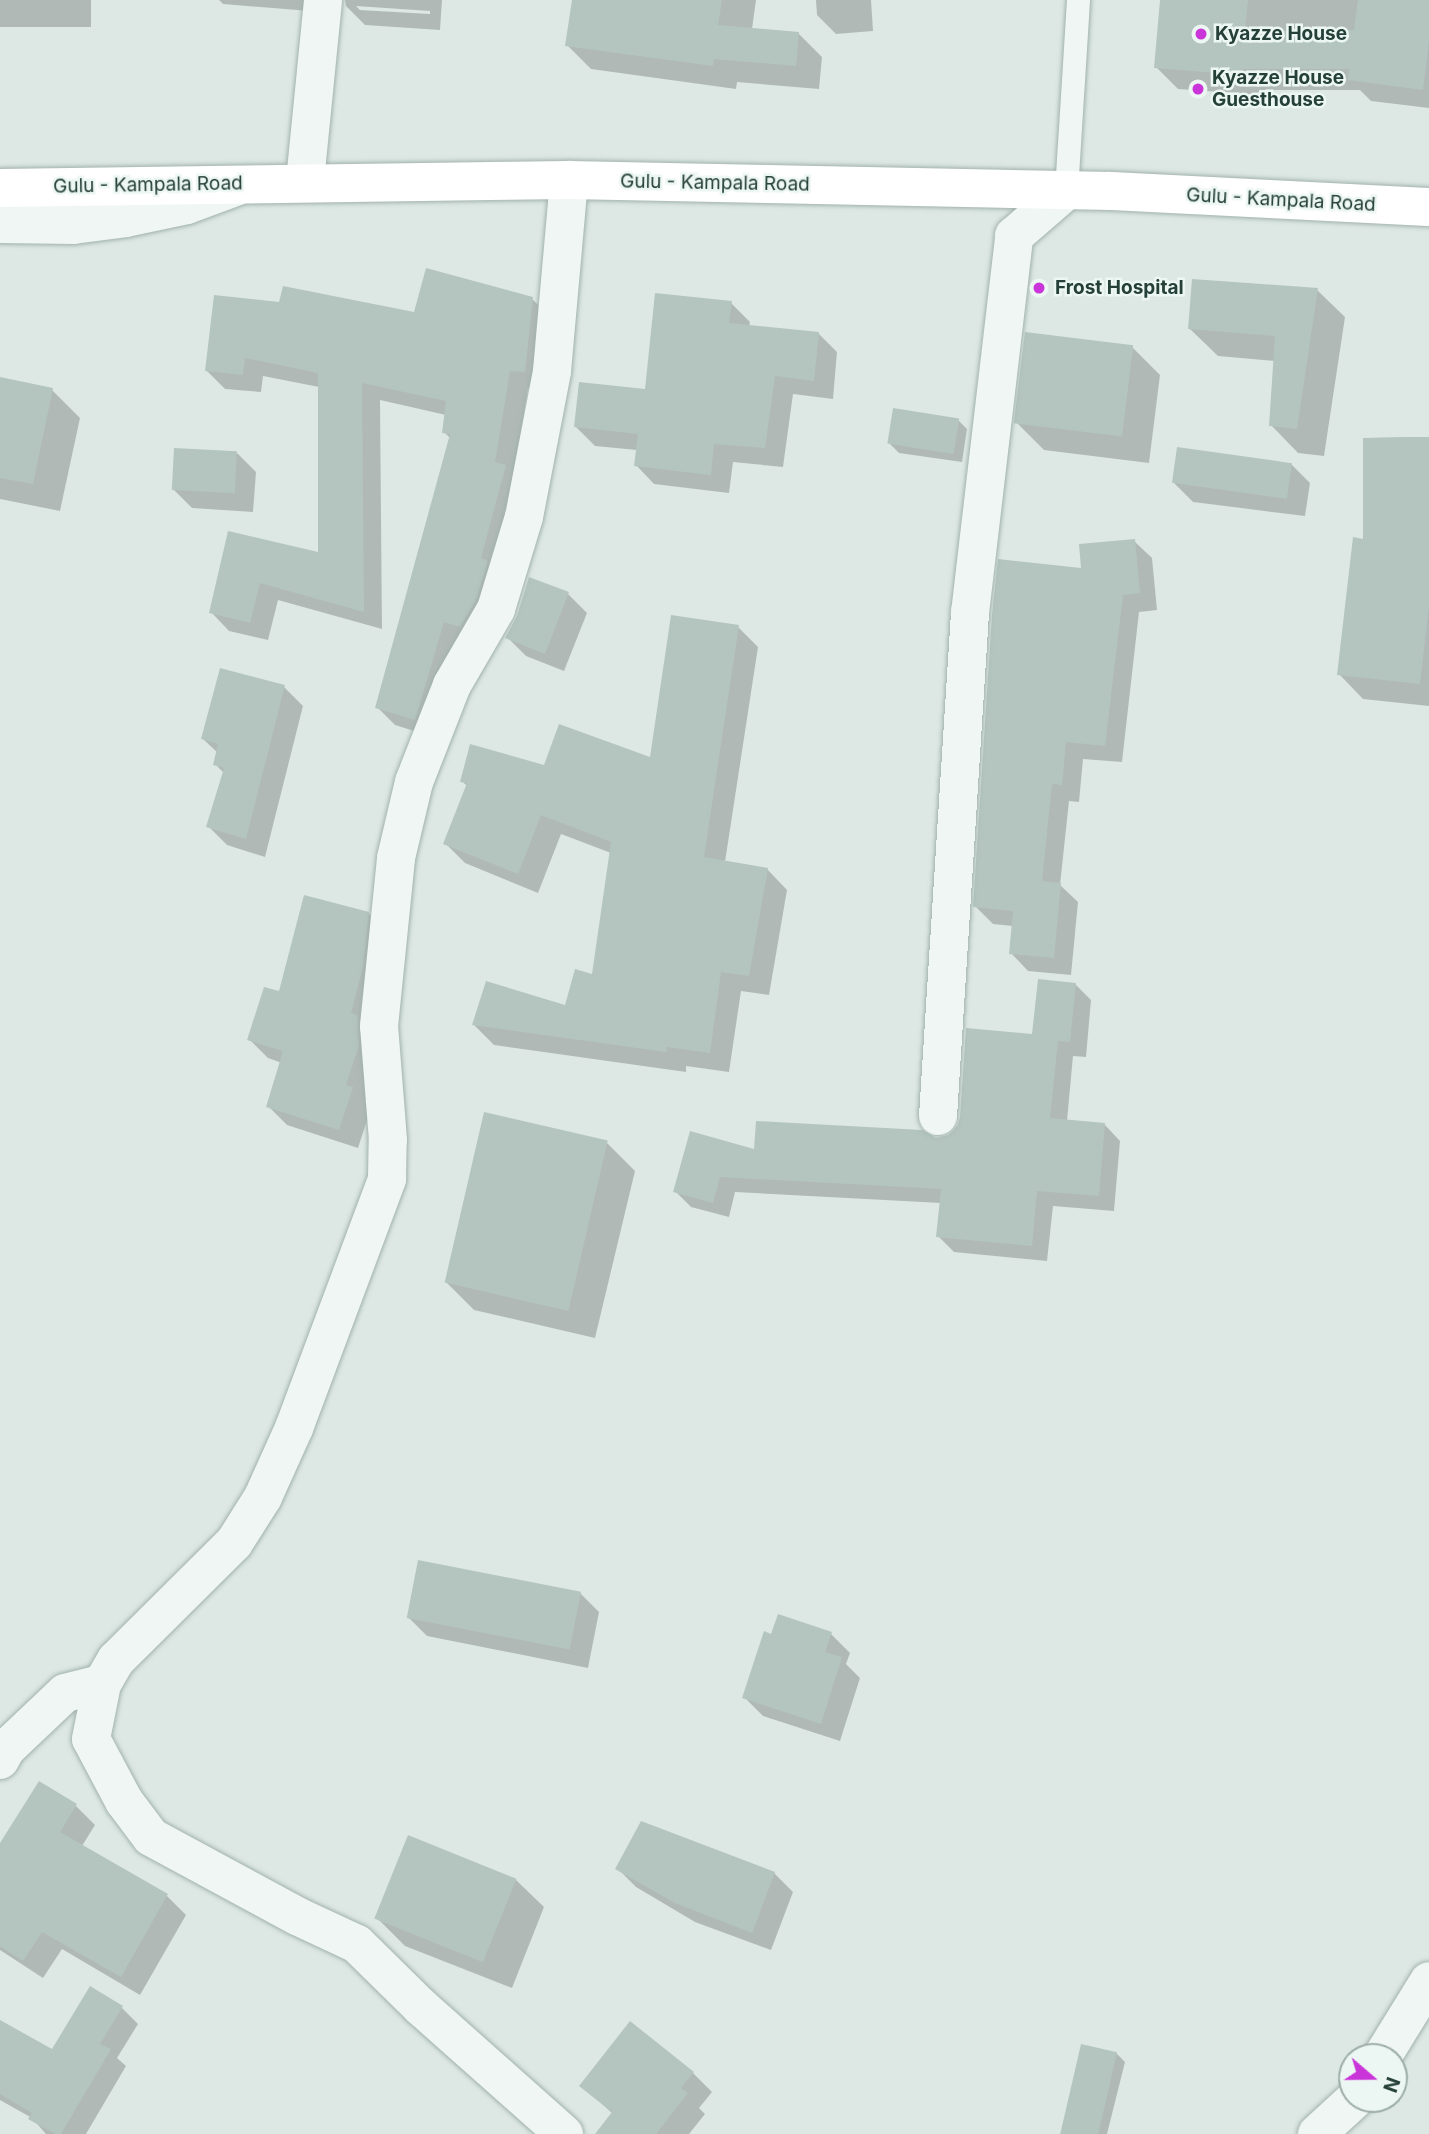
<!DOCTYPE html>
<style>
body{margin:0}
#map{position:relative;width:1429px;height:2134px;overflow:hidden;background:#dde8e4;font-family:Inter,sans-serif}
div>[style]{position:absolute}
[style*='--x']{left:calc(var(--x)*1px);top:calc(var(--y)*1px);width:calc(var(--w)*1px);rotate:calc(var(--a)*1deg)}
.shadow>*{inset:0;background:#0003;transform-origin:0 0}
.building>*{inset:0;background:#b4c5c0;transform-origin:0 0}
.roads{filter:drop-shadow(0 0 2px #a2b2ad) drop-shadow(0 0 2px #a2b2ad)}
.service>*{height:23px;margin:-11.5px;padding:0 11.5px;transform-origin:11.5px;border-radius:11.5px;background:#f0f6f4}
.minor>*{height:38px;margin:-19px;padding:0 19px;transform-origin:19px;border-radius:19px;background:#f0f6f4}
.primary>*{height:38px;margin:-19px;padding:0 19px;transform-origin:19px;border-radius:19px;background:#fff}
.dots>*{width:19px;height:19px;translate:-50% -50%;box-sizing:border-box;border:4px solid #ecf6f2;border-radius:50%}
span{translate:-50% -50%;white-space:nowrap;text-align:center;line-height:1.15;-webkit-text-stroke:5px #ecf6f2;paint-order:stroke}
.poi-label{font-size:19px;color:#254038;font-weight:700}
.left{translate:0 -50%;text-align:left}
.street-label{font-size:19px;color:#254038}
.north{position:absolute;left:1338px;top:2043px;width:70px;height:70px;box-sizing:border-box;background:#ecf6f2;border:2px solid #9cada8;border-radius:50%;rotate:110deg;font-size:19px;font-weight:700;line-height:28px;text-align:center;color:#254038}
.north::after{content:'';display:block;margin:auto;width:24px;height:32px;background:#ca35da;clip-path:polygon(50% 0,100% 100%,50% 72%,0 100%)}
</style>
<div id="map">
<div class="shadow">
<div style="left:0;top:0;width:91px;height:27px"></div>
<div style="clip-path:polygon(219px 0,332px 0,322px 12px,223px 4px)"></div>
<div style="clip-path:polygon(evenodd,345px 0,442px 0,440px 30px,365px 25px,346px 6px,345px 0,356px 6px,430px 11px,430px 14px,360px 10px,356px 6px)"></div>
<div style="clip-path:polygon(574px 0,756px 0,752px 29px,798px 33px,822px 57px,819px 89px,737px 82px,736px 89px,591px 69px,567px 45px)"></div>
<div style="clip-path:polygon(816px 0,871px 0,873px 31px,836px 34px,817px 15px)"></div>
<div style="clip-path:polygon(1162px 0,1429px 0,1429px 108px,1371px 101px,1360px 90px,1263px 90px,1263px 95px,1178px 89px,1156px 67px)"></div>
<div style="clip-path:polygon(1317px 290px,1345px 317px,1324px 456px,1298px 453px,1271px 425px,1275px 361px,1218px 356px,1190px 329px)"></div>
<div style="clip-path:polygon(216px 297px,416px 314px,532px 299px,551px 317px,543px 389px,528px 388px,514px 475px,524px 485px,433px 737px,395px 725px,377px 707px,451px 439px,444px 432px,446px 415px,380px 400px,382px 629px,278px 600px,268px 640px,229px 631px,211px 612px,230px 533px,320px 555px,319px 387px,263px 376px,261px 392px,225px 389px,207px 371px)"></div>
<div style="clip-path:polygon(731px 303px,750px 322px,749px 327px,818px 333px,837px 352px,833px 399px,793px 394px,783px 467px,733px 462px,729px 493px,654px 484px,636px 465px,637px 450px,595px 446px,576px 427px,647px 391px)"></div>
<div style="clip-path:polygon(1133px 348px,1160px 375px,1149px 463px,1044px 450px,1016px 422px)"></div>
<div style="clip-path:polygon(0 379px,52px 390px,80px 418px,60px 511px,0 499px)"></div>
<div style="clip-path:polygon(958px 420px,967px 429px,962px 462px,899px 453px,890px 444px)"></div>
<div style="clip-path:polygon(1429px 439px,1429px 706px,1363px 699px,1339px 674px,1365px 541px)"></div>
<div style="clip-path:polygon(237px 453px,256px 472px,253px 512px,192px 508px,173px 489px)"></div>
<div style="clip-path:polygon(1291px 464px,1310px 483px,1305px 516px,1193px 502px,1174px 483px)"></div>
<div style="clip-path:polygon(1134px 541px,1152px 558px,1157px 610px,1139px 612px,1122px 762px,1083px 759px,1079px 802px,1069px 801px,1060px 885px,1078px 902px,1071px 975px,1028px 971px,1011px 953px,1013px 926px,993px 924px,975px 906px,1083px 570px)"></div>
<div style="clip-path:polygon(530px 579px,568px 594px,587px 613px,564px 671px,526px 656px,507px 637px,518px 616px)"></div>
<div style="clip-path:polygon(738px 627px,758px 647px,725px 862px,767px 869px,787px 890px,769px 995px,741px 991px,729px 1072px,686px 1066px,686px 1072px,494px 1045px,474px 1025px,567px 1007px,594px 976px,611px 853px,561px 834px,538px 893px,465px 863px,445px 843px,467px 786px,462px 781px,545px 767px,651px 760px)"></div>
<div style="clip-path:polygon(284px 687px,303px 706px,265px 857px,227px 845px,208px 826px,224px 773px,215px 764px,218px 753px,203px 739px)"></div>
<div style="clip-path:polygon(368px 913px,387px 932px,377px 1065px,365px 1102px,371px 1108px,358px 1148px,287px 1125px,268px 1106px,282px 1063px,268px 1058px,249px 1039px,280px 994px)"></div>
<div style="clip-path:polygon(1075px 984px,1091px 1000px,1086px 1057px,1073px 1056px,1067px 1121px,1105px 1125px,1120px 1141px,1114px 1211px,1053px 1206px,1047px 1261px,954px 1252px,938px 1236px,941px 1203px,735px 1192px,729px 1217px,691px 1207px,675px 1191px,756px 1151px,948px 1137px)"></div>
<div style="clip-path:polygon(607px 1143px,635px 1171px,595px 1338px,474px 1310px,446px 1282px)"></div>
<div style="clip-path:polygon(580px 1593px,599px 1612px,588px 1668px,427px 1636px,408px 1617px)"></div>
<div style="clip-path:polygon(779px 1616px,831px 1634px,850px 1653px,846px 1664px,860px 1678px,840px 1741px,763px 1716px,744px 1697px)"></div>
<div style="clip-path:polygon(76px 1806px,95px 1825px,82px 1846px,167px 1896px,186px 1915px,140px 1995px,62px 1949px,43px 1978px,0 1950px,0 1844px)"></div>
<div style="clip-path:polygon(617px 1868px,774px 1873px,793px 1892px,771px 1950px,695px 1922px,636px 1887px)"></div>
<div style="clip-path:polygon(516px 1880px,544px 1907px,512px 1988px,405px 1946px,377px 1918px)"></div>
<div style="clip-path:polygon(91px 1988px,122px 2008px,138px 2024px,117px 2058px,126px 2066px,86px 2134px,46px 2134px,32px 2118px,0 2100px,0 2033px,53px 2052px)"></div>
<div style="clip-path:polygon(1116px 2053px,1125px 2062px,1107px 2134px,1060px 2134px)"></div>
<div style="clip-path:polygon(693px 2073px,712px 2092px,699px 2108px,705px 2114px,689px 2134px,613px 2134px,613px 2114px,581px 2085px)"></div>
</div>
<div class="building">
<div style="clip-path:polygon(572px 0,722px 0,718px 25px,799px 32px,796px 66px,714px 59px,713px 66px,565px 46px)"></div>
<div style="clip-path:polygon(1160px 0,1248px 0,1245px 31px,1354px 30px,1358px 0,1429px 0,1429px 42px,1423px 90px,1348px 80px,1349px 69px,1242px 69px,1242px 75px,1154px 68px)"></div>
<div style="clip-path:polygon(426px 268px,533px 297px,525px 372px,510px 371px,495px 462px,506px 465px,481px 558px,488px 561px,476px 600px,460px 627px,444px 622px,415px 720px,375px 708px,450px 434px,442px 433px,446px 401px,362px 383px,364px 612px,260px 583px,250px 623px,209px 613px,228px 531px,318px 552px,318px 373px,245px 358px,243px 375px,205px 371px,214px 295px,279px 302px,283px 286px,414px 312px)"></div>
<div style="clip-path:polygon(1192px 279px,1318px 288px,1297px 429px,1269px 426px,1275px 336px,1188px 329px)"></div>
<div style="clip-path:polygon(655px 293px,732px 301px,729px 323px,819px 332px,814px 381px,775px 376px,765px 448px,714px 444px,711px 475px,634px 466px,638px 434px,574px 427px,579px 382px,645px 389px)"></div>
<div style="left:1025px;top:332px;width:109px;height:92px;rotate:7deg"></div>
<div style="clip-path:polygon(0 377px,53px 388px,33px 484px,0 478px)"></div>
<div style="left:893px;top:408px;width:67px;height:36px;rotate:9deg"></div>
<div style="clip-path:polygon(1403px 437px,1429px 437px,1429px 606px,1420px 684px,1337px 675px,1353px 537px,1363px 539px,1363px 438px)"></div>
<div style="left:1177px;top:447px;width:116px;height:36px;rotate:8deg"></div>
<div style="left:174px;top:448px;width:63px;height:42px;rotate:3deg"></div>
<div style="clip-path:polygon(1135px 539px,1140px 593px,1123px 595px,1105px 746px,1066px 742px,1062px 785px,1052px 784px,1042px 881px,1061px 883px,1054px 958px,1009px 954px,1013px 911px,973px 907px,992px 615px,998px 559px,1081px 568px,1079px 544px)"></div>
<div style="clip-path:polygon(529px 577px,569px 592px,545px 654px,505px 638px,517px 616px)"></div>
<div style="clip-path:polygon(671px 615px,739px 625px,704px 857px,768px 868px,749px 976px,721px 972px,710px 1053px,667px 1047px,666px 1052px,472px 1025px,486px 981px,565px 1005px,575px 969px,592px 974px,611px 842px,541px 815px,518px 874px,443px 844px,467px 783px,460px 782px,470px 744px,544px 765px,559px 724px,650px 757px)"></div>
<div style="clip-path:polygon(220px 668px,285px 685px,246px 839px,206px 827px,224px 768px,213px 765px,218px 744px,201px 739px)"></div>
<div style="clip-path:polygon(304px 895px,369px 912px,363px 967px,351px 1013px,358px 1016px,359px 1045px,346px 1085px,353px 1087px,339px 1130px,266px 1107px,283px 1051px,247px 1040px,264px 987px,279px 991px)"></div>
<div style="clip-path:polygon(1038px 979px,1076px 983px,1070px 1042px,1058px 1041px,1050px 1118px,1105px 1123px,1099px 1196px,1037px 1191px,1032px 1246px,936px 1237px,941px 1189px,720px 1177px,713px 1203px,673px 1192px,690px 1131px,754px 1149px,756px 1121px,922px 1130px,936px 1138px,948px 1135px,957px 1128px,960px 1117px,966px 1028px,1032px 1034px)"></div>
<div style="left:484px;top:1112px;width:127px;height:175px;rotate:13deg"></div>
<div style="left:418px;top:1560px;width:166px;height:59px;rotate:11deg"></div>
<div style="clip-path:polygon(778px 1614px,832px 1632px,825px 1652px,842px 1657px,821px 1724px,742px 1698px,764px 1631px,771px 1634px)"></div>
<div style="clip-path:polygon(39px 1781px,77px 1804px,60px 1832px,168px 1894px,121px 1977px,42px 1932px,23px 1961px,0 1946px,0 1843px)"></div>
<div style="clip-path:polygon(641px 1821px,775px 1872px,752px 1933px,675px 1903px,615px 1869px)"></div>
<div style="left:408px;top:1835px;width:117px;height:90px;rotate:22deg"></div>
<div style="clip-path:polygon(90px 1986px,123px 2006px,100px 2044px,111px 2049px,61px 2134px,55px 2134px,28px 2119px,32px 2113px,0 2094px,0 2020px,52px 2049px)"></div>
<div style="clip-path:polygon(630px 2021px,694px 2072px,681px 2088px,688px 2093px,656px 2134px,595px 2134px,612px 2112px,579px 2086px)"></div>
<div style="left:1081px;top:2044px;width:37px;height:93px;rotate:13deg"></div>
</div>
<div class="roads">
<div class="service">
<div style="--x:1066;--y:191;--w:191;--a:-86.4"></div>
</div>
<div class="minor">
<div style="--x:305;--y:181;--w:182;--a:-84.3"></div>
<div style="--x:0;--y:224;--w:73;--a:0.8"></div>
<div style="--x:73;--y:225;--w:53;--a:-7.5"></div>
<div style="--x:126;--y:218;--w:62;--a:-12"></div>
<div style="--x:187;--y:205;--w:54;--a:-20.4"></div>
<div style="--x:938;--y:1116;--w:504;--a:-86.36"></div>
<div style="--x:970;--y:613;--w:380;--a:-83.3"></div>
<div style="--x:1014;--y:236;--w:69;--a:-40.9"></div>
<div style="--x:0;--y:1760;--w:13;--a:-61"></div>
<div style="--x:6;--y:1749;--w:81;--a:-43.5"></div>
<div style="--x:65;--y:1693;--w:38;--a:-14"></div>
<div style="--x:1382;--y:2057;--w:89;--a:-58.3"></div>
<div style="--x:564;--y:2134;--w:191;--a:-138.4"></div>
<div style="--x:421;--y:2007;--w:90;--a:-135.5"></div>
<div style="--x:357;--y:1944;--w:66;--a:-155"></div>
<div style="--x:297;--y:1916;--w:166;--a:-151.6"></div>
<div style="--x:151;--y:1837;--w:45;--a:-126.9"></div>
<div style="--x:124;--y:1801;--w:70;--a:-118"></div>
<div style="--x:91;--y:1739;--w:56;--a:-78.7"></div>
<div style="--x:102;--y:1684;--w:28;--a:-60"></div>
<div style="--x:116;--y:1660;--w:166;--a:-44.8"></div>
<div style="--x:234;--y:1543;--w:54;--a:-57.8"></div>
<div style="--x:263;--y:1497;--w:76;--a:-65.8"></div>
<div style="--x:294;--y:1428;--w:266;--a:-69.5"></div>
<div style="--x:387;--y:1179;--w:39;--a:-89"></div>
<div style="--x:388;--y:1140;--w:114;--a:-94.5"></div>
<div style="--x:379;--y:1026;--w:169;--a:-84.2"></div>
<div style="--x:396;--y:858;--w:78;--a:-76.7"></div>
<div style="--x:414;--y:782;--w:104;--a:-68.6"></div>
<div style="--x:452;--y:685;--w:88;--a:-59.9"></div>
<div style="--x:496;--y:609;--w:96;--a:-73.1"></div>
<div style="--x:524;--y:517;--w:149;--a:-79.1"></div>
<div style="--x:552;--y:371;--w:192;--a:-84.9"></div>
<div style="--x:1317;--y:2134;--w:52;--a:-42.6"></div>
</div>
<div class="primary">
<div style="--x:0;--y:188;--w:569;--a:-0.81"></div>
<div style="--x:569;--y:180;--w:542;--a:1.16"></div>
<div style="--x:1111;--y:191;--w:318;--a:2.9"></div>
</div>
</div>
<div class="dots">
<div style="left:1201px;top:34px;background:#ca35da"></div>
<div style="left:1198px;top:89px;background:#ca35da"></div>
<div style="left:1039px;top:288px;background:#ca35da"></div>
</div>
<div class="poi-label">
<span class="left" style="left:1215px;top:34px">Kyazze House</span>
<span class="left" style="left:1212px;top:89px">Kyazze House<br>Guesthouse</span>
<span class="left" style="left:1055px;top:288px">Frost Hospital</span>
</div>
<div class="street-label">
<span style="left:715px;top:183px;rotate:1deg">Gulu - Kampala Road</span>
<span style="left:148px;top:185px;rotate:-1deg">Gulu - Kampala Road</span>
<span style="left:1281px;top:200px;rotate:3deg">Gulu - Kampala Road</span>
</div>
<div class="north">N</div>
</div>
